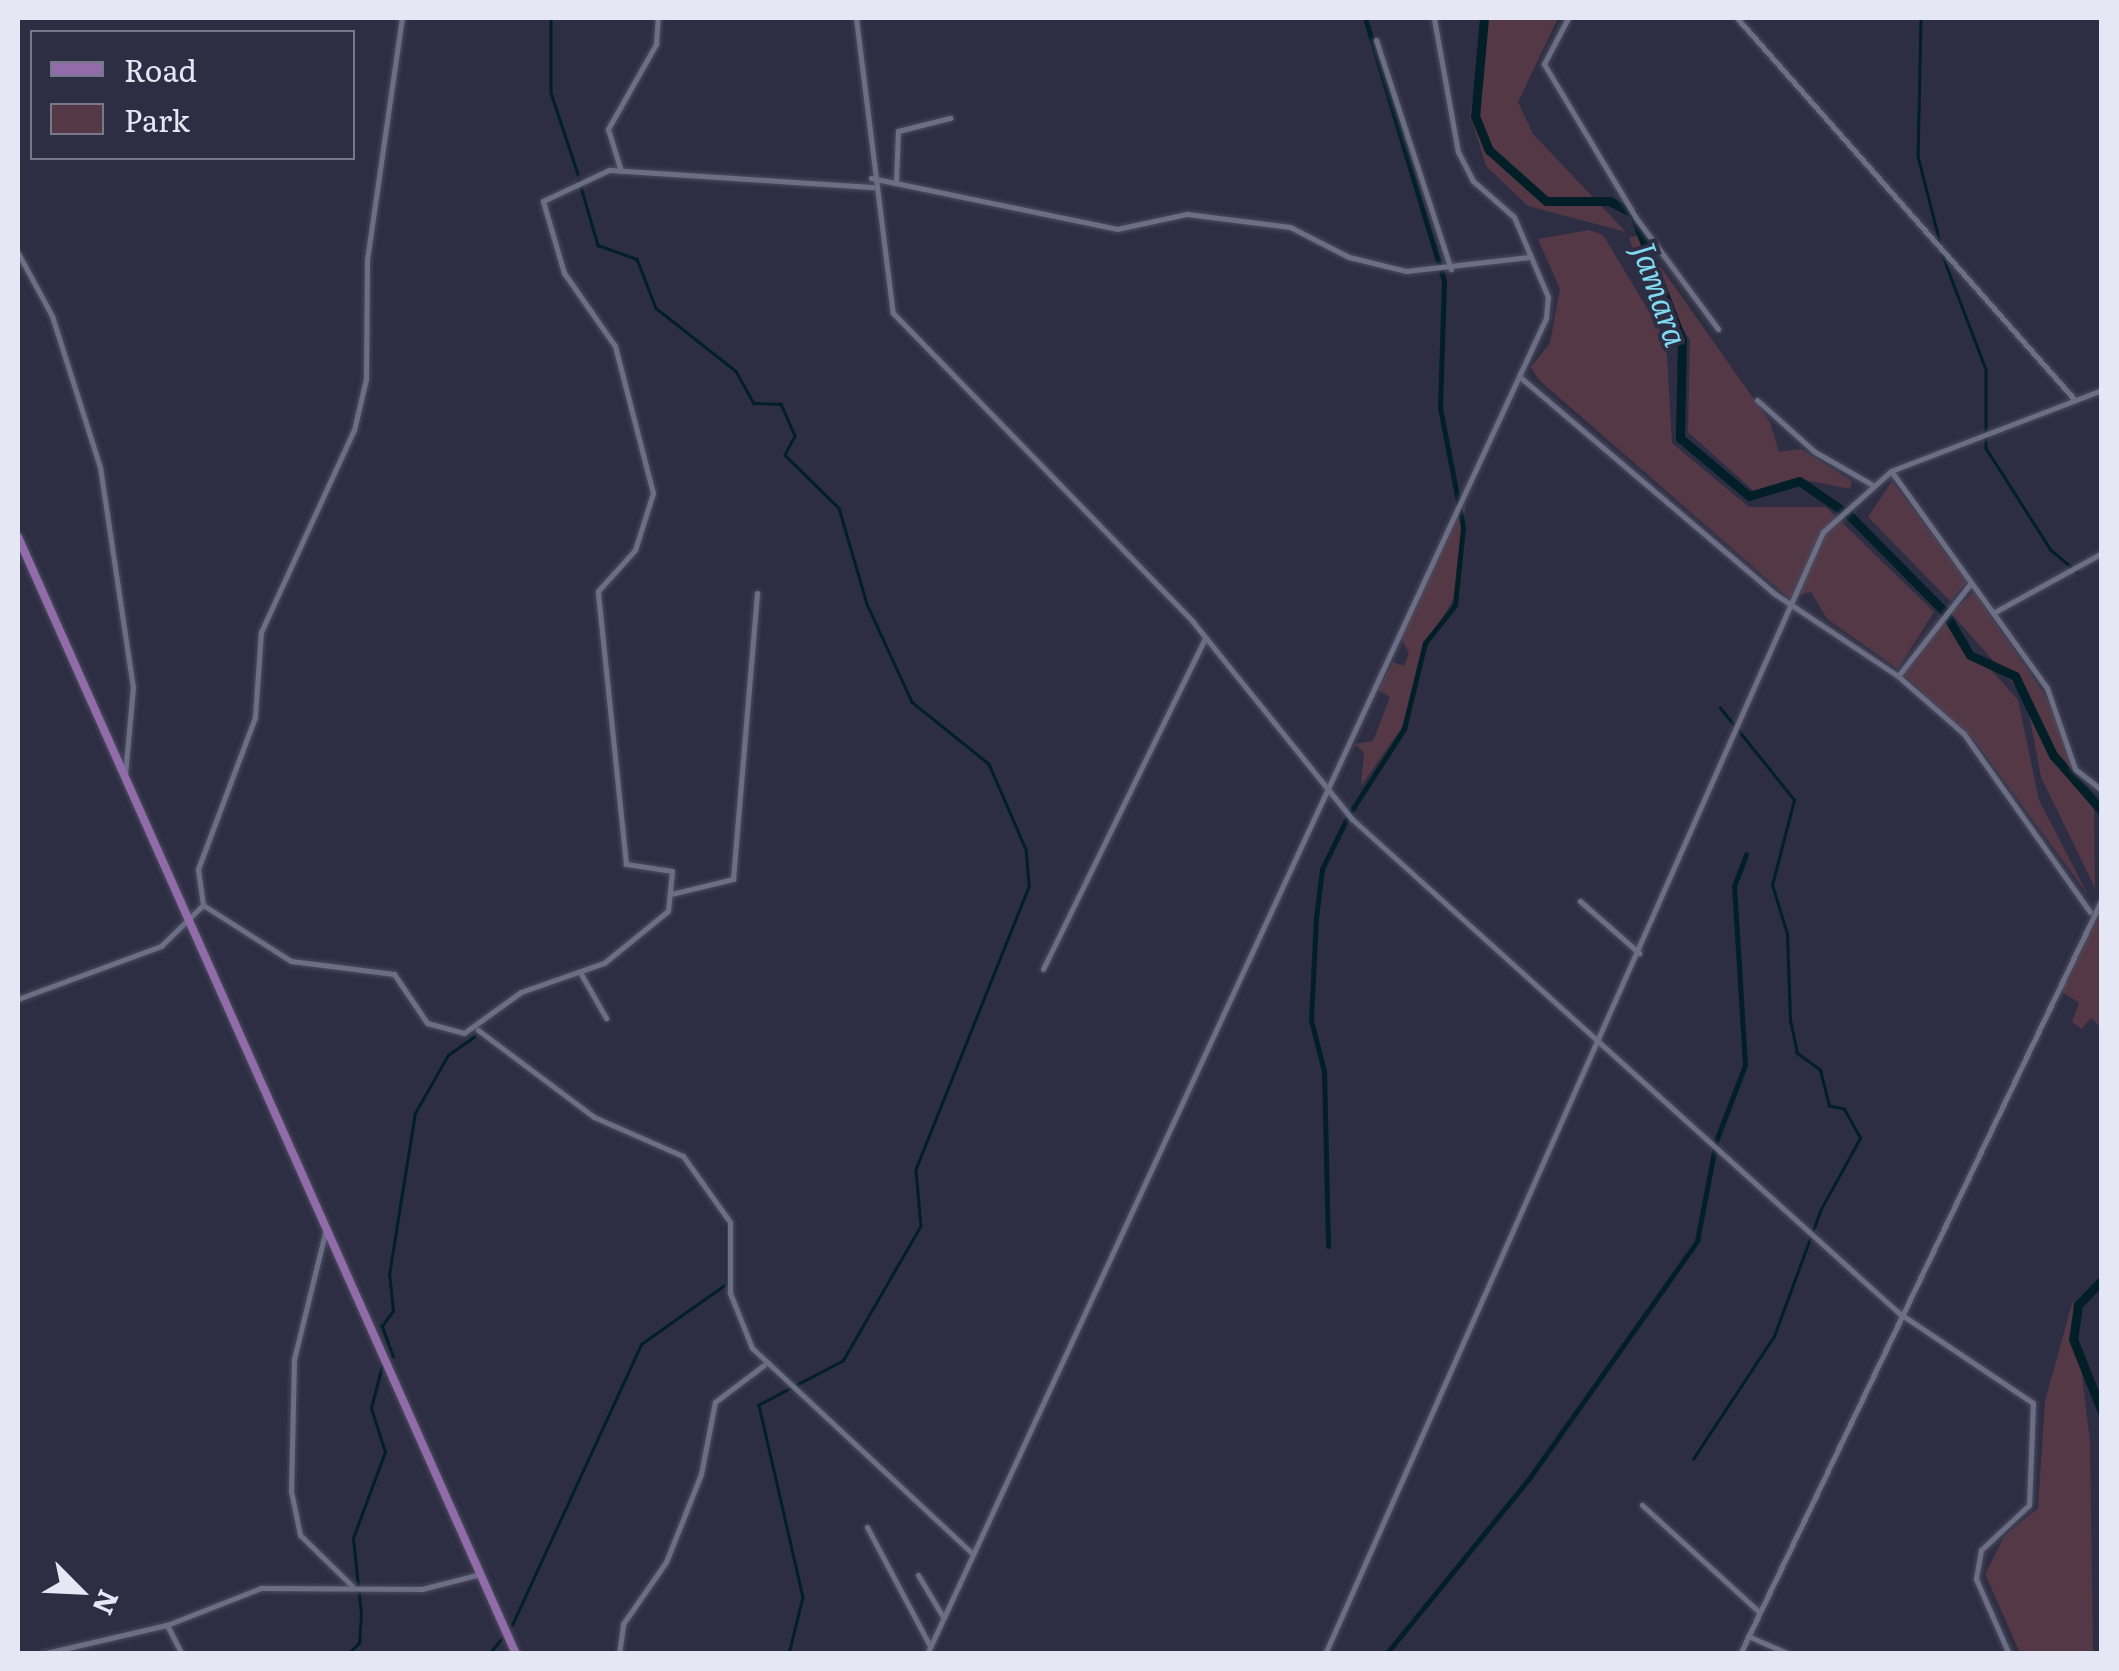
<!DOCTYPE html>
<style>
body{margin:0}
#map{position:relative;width:2119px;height:1671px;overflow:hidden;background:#2d2e43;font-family:Literata,serif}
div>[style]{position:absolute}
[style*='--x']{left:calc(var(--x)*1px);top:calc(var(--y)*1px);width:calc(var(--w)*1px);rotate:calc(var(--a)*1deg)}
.green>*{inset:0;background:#543846}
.stream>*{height:2.5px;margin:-1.25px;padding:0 1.25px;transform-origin:1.25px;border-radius:1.25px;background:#021f27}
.canal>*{height:5px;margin:-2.5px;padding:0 2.5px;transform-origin:2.5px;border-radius:2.5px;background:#021f27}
.river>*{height:9px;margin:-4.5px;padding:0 4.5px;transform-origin:4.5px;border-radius:4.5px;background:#021f27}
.roads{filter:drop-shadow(0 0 2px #4c4c5e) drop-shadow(0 0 2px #4c4c5e)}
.minor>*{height:5px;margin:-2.5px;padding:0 2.5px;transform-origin:2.5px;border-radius:2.5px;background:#6c6e86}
.major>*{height:8px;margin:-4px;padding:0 4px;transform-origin:4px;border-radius:4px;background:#916baa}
span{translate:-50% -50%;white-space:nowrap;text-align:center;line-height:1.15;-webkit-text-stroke:8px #2d2e43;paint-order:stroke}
.water-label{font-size:32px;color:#80daf2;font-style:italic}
.frame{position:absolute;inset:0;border:20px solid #e6e7f5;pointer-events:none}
.legend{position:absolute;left:30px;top:30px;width:325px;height:130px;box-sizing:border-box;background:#2d2e43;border:2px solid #77788a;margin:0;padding:12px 18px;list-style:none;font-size:30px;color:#e6e7f5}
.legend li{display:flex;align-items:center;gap:20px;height:50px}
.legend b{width:50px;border:2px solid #77788a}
.north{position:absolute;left:30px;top:1541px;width:100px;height:100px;-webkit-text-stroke:8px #2d2e43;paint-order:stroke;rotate:114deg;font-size:28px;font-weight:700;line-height:40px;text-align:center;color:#e6e7f5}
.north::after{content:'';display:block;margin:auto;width:35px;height:45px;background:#e6e7f5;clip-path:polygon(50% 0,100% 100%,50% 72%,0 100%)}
</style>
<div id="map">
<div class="green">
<div style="clip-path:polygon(1487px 18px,1558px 18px,1518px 102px,1533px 134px,1626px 232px,1528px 206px,1486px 166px,1470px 114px)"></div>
<div style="clip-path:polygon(1589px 230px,1603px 235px,1666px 340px,1672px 443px,1749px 507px,1826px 507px,1934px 612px,1898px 669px,1827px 619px,1811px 592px,1789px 598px,1539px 380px,1531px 367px,1550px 343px,1560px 289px,1538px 239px)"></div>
<div style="clip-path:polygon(1639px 236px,1770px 422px,1779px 452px,1801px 449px,1852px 481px,1850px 489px,1805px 480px,1756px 493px,1688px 432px,1690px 340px,1636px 258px,1629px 237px)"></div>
<div style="clip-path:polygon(1892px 481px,1967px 582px,1950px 601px,1868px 517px)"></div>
<div style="clip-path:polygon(1466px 501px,1453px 600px,1420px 657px,1402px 727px,1361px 786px,1364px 752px,1354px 744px,1373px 741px,1390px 697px,1378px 690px,1393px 662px,1404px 666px,1409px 653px,1401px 638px)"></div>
<div style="clip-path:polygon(1974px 592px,2045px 695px,2094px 810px,2095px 888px,2041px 777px,2026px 698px,1951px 613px)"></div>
<div style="clip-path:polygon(1944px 617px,2018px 700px,2039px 800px,2088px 895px,1975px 741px,1903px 674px)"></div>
<div style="clip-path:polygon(2101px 909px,2101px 1028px,2091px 1018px,2082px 1029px,2072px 1022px,2079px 1003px,2061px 991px)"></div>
<div style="clip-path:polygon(2073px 1300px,2090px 1441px,2093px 1653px,2020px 1653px,1985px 1574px,2005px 1535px,2038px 1508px,2045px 1401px)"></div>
</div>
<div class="stream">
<div style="--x:551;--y:18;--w:75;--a:90"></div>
<div style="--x:551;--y:93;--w:85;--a:71.6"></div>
<div style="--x:1921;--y:18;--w:138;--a:91.2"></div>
<div style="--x:1918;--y:156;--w:93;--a:75.7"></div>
<div style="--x:579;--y:180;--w:68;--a:73.7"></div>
<div style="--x:598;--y:245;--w:41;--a:19.7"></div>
<div style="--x:637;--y:259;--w:53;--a:68.8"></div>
<div style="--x:656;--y:308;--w:102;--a:38.2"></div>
<div style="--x:736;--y:371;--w:37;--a:61"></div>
<div style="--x:754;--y:403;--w:27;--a:2"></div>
<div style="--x:781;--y:404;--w:35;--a:66"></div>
<div style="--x:795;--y:436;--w:21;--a:118"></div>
<div style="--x:785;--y:455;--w:76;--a:44.5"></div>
<div style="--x:839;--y:508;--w:100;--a:73.7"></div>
<div style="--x:867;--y:604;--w:108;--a:65.3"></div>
<div style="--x:912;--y:702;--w:99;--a:38.8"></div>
<div style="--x:989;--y:764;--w:93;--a:66.5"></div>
<div style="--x:1026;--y:849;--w:38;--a:85"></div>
<div style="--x:1029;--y:887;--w:305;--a:111.8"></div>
<div style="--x:916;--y:1170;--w:56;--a:84.9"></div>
<div style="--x:921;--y:1226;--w:156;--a:120"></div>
<div style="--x:843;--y:1361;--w:95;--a:152.4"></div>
<div style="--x:759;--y:1405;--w:197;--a:77.1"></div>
<div style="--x:803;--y:1597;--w:59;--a:103.8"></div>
<div style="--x:1942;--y:254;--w:123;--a:69.1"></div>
<div style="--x:1986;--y:369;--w:79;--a:90"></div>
<div style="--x:1986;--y:448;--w:121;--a:57.5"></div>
<div style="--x:2051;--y:550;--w:34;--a:40"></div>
<div style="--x:393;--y:1357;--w:33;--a:-110"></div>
<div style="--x:382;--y:1326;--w:19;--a:-54"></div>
<div style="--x:393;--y:1311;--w:36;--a:-96"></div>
<div style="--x:389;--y:1275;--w:164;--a:-80.9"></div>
<div style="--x:415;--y:1113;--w:67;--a:-60.4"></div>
<div style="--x:448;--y:1055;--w:32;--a:-35"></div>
<div style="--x:1693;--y:1459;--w:147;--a:-56.6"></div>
<div style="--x:1774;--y:1336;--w:135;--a:-69.7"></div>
<div style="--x:1821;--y:1209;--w:81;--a:-61.2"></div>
<div style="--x:1860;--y:1138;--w:33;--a:-119"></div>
<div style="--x:1844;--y:1109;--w:15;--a:-169"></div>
<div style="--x:1829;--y:1106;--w:37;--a:-104"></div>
<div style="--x:1820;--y:1070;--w:29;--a:-144"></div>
<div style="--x:1797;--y:1053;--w:33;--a:-102"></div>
<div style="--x:1790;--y:1021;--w:87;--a:-92"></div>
<div style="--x:1787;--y:934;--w:51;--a:-107"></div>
<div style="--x:1772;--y:885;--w:88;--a:-75.5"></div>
<div style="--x:1794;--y:800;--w:118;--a:-128.8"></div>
<div style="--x:512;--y:1625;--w:309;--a:-65.3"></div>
<div style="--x:641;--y:1344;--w:104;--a:-35.2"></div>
<div style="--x:726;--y:1284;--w:64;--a:-90"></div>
<div style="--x:348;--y:1654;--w:16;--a:-45"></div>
<div style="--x:359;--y:1643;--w:29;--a:-86"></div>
<div style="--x:361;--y:1614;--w:76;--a:-96"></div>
<div style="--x:353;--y:1538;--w:92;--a:-69.6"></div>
<div style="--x:385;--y:1452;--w:46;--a:-107.7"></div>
<div style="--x:371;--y:1408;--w:48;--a:-75.4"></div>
<div style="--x:489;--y:1654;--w:19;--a:-51"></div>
</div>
<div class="canal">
<div style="--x:1350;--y:813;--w:100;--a:-57.3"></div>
<div style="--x:1404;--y:729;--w:89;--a:-76.3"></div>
<div style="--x:1425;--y:643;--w:48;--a:-51.7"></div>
<div style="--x:1455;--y:605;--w:78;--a:-84.1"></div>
<div style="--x:1463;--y:527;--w:121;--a:-100.9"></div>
<div style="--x:1440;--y:408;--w:127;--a:-88.2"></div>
<div style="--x:1444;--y:281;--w:275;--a:-106.7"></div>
<div style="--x:1328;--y:1246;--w:175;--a:-91.3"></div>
<div style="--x:1324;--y:1071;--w:53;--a:-104.3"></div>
<div style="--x:1311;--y:1020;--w:102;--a:-87.2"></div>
<div style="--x:1316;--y:918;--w:49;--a:-83"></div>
<div style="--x:1322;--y:869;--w:57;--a:-63.9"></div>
<div style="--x:1386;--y:1654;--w:225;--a:-50.8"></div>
<div style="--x:1528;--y:1480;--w:293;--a:-54.7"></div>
<div style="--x:1697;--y:1241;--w:102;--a:-79.2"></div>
<div style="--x:1716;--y:1141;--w:81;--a:-69.1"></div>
<div style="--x:1745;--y:1065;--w:179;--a:-93.5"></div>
<div style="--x:1734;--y:886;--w:34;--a:-69"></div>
</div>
<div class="river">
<div style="--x:1484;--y:18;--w:98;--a:95.2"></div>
<div style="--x:1475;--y:116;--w:37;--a:68"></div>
<div style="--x:1489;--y:150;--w:76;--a:41.8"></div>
<div style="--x:1546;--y:201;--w:63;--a:0"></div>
<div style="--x:1609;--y:201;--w:27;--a:27"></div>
<div style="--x:1633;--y:213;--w:136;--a:68.9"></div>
<div style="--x:1682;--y:340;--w:98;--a:91.2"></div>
<div style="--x:1680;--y:438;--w:90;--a:40"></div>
<div style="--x:1749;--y:496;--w:52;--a:-16.7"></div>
<div style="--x:1799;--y:481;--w:60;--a:34.2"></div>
<div style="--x:1849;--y:515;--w:134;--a:45.3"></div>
<div style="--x:1943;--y:610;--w:52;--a:59"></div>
<div style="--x:1970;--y:655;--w:50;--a:25"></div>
<div style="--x:2015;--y:676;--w:88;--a:64.3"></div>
<div style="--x:2053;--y:755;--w:74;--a:48.8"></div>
<div style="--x:2102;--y:1280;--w:35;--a:134"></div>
<div style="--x:2078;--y:1305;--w:34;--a:98"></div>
<div style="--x:2073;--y:1339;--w:79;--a:68.3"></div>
</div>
<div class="roads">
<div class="minor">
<div style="--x:856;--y:18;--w:297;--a:82.9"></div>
<div style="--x:893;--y:313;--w:431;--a:45.8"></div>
<div style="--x:1193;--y:622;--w:253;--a:51.1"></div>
<div style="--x:1352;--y:819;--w:737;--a:42.09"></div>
<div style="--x:1899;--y:1313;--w:161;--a:33.9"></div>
<div style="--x:2033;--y:1403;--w:102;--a:92.2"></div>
<div style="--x:2029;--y:1505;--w:66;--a:136.8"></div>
<div style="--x:1981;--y:1550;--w:29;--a:100"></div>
<div style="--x:1976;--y:1579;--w:82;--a:66.3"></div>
<div style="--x:1568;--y:18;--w:52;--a:117.6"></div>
<div style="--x:1544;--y:64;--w:179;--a:59.1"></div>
<div style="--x:1636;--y:218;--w:138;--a:53.5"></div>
<div style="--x:1737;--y:18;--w:510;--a:48.5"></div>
<div style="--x:1376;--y:40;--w:241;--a:71.9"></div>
<div style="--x:621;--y:171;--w:44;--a:-107.2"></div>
<div style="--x:608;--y:129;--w:98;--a:-60.5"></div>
<div style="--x:656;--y:44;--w:26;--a:-86"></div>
<div style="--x:871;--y:178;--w:251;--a:11.7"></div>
<div style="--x:1117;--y:229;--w:72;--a:-12.1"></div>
<div style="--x:1187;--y:214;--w:104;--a:7.2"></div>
<div style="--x:1290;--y:227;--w:66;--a:27"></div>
<div style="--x:1349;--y:257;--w:59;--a:13.8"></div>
<div style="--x:1406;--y:271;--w:124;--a:-6.5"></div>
<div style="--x:896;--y:182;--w:51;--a:-87.8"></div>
<div style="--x:898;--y:131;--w:54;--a:-14"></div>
<div style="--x:18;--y:253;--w:72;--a:61.6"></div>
<div style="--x:52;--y:316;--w:158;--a:72.4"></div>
<div style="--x:100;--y:467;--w:222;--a:81.5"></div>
<div style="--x:133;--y:687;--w:88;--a:95.2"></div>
<div style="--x:1520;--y:377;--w:335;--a:40.4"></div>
<div style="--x:1775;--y:594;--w:148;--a:33.7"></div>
<div style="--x:1898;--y:676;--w:88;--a:41.3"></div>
<div style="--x:1964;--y:734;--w:218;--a:54.7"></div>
<div style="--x:2102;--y:390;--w:226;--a:159"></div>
<div style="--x:1891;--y:471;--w:267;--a:54.3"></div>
<div style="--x:2047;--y:688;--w:86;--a:70.9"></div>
<div style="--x:2075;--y:769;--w:34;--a:38"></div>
<div style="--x:1757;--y:400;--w:78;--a:41.9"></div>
<div style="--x:1815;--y:452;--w:64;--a:29.7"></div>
<div style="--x:1993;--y:613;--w:124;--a:-28.8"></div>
<div style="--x:1898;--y:676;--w:118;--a:-51.9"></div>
<div style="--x:671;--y:894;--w:64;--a:-13.6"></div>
<div style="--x:733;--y:879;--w:287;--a:-85.2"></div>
<div style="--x:1580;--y:901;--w:79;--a:41.4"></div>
<div style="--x:203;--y:905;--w:104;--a:32.5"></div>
<div style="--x:291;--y:961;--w:104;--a:7.2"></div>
<div style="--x:394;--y:974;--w:59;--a:56"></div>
<div style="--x:427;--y:1023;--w:38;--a:15"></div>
<div style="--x:464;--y:1033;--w:70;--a:-35.7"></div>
<div style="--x:521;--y:992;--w:88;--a:-19.3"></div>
<div style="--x:604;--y:963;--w:82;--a:-39.1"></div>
<div style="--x:668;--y:911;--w:40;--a:-84.3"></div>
<div style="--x:672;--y:871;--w:47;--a:-171.3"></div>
<div style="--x:626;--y:864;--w:274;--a:-95.9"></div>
<div style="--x:598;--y:591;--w:55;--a:-47.9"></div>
<div style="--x:635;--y:550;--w:60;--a:-72.5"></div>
<div style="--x:653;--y:493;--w:152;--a:-104.5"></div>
<div style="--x:615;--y:346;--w:89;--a:-124.9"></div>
<div style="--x:564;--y:273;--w:75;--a:-106.3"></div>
<div style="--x:543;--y:201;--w:73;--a:-25.2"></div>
<div style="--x:609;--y:170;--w:264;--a:3.7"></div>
<div style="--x:1043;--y:969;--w:369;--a:-63.9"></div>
<div style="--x:581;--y:974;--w:51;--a:60.4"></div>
<div style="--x:18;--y:999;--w:153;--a:-20.3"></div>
<div style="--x:161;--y:946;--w:59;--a:-44.3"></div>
<div style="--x:203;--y:905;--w:36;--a:-98"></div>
<div style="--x:198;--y:869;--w:162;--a:-69.4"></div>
<div style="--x:255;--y:717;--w:85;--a:-86"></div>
<div style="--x:261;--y:632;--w:222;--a:-65.3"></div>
<div style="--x:354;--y:430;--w:52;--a:-76.8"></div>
<div style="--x:366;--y:379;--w:119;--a:-89.5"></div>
<div style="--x:367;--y:260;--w:245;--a:-81.8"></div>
<div style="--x:478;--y:1030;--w:145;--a:36.9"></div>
<div style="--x:594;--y:1117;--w:97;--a:23.7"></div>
<div style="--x:683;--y:1156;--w:81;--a:54.5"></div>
<div style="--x:730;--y:1222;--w:71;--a:90"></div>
<div style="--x:730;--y:1293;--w:59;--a:68.2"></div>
<div style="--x:752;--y:1348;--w:301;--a:43"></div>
<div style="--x:326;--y:1229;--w:134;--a:103.8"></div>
<div style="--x:294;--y:1359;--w:132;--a:91.3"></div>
<div style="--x:291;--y:1491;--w:45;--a:78.4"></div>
<div style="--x:300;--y:1535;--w:73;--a:44.4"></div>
<div style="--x:1642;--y:1505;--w:157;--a:42.4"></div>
<div style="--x:867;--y:1527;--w:135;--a:62.1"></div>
<div style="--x:918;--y:1575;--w:49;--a:59.2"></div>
<div style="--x:167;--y:1625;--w:33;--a:63"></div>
<div style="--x:1748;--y:1636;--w:45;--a:23.7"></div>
<div style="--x:42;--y:1654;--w:128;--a:-13.1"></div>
<div style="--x:167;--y:1625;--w:101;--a:-21.5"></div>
<div style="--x:261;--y:1588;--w:161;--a:0.4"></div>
<div style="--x:422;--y:1589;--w:61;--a:-14.3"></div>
<div style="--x:619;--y:1654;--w:30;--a:-82"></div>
<div style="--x:623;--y:1624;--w:75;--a:-55.3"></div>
<div style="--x:666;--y:1562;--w:95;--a:-68.3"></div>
<div style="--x:701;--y:1474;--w:73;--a:-79"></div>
<div style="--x:715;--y:1402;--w:61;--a:-37.1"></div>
<div style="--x:927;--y:1654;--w:1472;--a:-65.14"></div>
<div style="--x:1546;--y:318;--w:21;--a:-85"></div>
<div style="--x:1548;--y:297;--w:87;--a:-113"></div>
<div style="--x:1514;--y:217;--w:55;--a:-138.7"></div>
<div style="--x:1473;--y:181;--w:33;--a:-117"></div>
<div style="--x:1458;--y:152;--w:136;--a:-100.2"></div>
<div style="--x:1325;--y:1654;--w:1228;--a:-66.07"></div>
<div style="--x:1823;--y:532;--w:91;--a:-41.9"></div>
<div style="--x:1740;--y:1654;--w:837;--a:-64.38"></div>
</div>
<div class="major">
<div style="--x:18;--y:537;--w:1223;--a:65.97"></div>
</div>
</div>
<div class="water-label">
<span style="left:1662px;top:294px;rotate:71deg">Jamara</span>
</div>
<div class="frame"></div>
<ul class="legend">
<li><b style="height:12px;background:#916baa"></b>Road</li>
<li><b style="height:28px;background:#543846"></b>Park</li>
</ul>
<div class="north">N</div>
</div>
